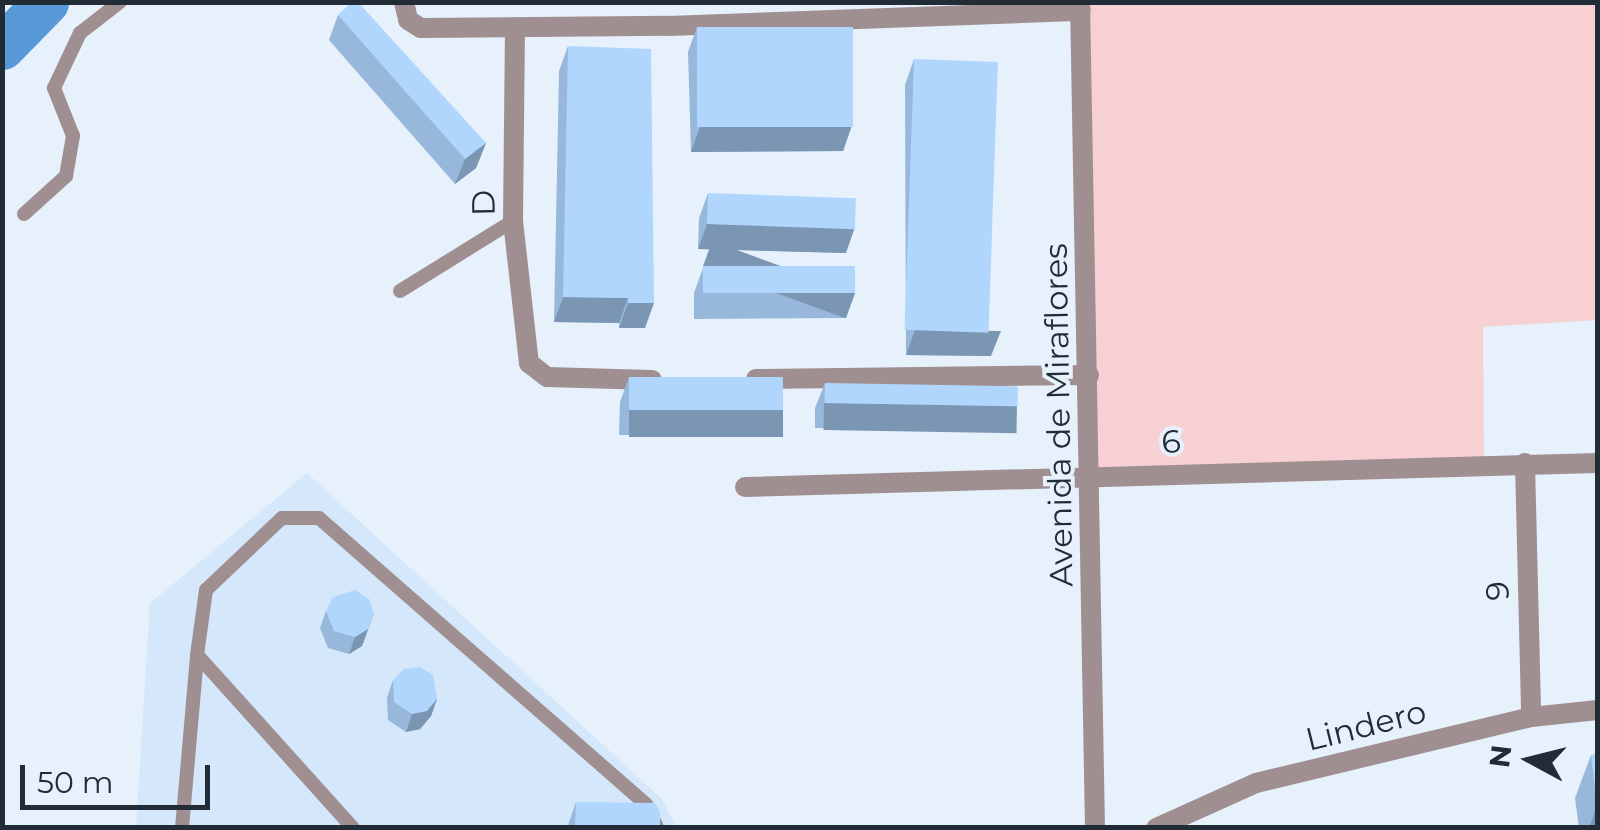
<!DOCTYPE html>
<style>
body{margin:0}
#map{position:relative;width:1600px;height:830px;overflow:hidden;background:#e7f1fc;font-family:Montserrat,sans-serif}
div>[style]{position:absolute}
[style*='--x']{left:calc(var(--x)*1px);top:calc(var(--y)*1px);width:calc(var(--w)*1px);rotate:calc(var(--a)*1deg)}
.built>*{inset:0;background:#d5e7fb}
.green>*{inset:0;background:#f7d0d3}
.river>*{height:45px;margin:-22.5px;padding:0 22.5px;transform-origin:22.5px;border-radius:22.5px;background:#5a99d8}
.service>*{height:14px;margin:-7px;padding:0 7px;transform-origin:7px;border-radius:7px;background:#a08f90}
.minor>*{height:20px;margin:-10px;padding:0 10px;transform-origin:10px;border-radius:10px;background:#a08f90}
.wall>*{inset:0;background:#97b8da}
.shaded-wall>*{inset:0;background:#7b96b2;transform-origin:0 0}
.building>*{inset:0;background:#b0d6fe;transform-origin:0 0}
span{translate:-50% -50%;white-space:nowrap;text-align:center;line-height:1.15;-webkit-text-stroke:8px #e7f1fc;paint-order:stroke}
.street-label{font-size:32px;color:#222c36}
.frame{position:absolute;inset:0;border:5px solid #222c36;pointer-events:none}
.north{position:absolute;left:1480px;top:710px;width:100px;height:100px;-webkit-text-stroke:8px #e7f1fc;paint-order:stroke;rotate:277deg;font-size:28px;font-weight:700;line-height:40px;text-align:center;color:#222c36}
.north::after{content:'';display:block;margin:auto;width:35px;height:45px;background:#222c36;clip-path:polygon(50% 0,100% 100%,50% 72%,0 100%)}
.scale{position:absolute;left:20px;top:765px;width:190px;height:45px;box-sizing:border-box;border:5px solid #222c36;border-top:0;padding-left:12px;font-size:30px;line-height:35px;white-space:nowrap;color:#222c36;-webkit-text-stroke:8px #e7f1fc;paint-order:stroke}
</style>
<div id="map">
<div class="built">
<div style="clip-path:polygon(307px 473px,662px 799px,676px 827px,136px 828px,150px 603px)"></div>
</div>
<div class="green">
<div style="clip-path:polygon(1080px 3px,1597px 3px,1597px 320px,1483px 327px,1484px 464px,1090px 475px)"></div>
</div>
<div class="river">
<div style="--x:2;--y:47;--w:63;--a:-45.6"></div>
</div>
<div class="service">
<div style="--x:24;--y:214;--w:57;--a:-42.1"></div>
<div style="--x:66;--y:176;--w:41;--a:-80.1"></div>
<div style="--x:73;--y:136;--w:52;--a:-111.6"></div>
<div style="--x:54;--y:88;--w:61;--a:-64.7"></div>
<div style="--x:80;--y:33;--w:51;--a:-37.8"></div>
<div style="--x:400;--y:291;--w:133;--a:-31.8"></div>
<div style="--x:182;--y:828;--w:174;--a:-85"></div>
<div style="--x:353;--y:828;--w:233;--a:-132"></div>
<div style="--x:197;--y:655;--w:66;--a:-82.1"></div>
<div style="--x:206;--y:590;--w:105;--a:-43.5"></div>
<div style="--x:282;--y:518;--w:37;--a:0"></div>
<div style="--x:319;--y:518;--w:434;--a:41.2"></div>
<div style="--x:646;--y:804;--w:26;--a:65"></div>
</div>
<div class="minor">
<div style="--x:404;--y:2;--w:18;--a:77"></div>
<div style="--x:408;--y:20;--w:15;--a:32"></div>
<div style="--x:421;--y:28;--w:247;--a:-0.5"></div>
<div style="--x:668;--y:26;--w:413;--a:-2.1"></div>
<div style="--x:1080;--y:2;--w:826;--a:88.96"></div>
<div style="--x:515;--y:28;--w:193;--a:90.6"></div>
<div style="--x:513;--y:221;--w:143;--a:83.6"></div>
<div style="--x:529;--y:363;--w:23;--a:38"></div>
<div style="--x:547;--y:377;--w:105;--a:1.6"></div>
<div style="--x:756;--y:379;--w:333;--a:-0.7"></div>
<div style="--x:1525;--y:463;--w:254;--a:88.6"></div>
<div style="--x:745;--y:487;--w:853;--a:-1.61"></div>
<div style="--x:1156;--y:828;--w:110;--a:-24.2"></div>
<div style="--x:1256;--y:783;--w:283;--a:-13.5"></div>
<div style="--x:1531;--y:717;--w:67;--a:-6"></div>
</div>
<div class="wall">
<div style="clip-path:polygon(338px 15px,486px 143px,476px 168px,455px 184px,329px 40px)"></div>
<div style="clip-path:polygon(697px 27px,852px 125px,843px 151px,691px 152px,688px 52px)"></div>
<div style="clip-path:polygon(568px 46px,645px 328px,619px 328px,619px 323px,554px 322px,559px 71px)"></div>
<div style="clip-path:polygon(914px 59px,991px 356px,906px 355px,905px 85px)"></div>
<div style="clip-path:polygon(708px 193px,846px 253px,698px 249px,699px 218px)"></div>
<div style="clip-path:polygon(703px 268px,855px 293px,846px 318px,694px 319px,694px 293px)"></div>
<div style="clip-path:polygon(629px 377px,783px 410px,774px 435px,619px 435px,620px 402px)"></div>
<div style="clip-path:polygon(825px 383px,1017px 405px,1008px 430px,815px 428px,815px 408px)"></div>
<div style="clip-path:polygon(326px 611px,374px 614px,362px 646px,349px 654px,328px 648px,320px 628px)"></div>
<div style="clip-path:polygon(393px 680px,437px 699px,431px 716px,420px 729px,406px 732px,388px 720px,387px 698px)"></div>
<div style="clip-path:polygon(1598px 754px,1598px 828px,1579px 828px,1575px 798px,1591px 755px)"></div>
<div style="clip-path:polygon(576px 802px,660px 828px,567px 828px)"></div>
</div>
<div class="shaded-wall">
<div style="clip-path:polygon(852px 125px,843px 151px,691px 152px,700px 127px)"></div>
<div style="clip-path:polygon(486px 143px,476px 168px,455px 184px,465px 159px)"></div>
<div style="clip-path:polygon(707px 224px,855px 227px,846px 253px,698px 249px)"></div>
<div style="left:855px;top:293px;width:27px;height:152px;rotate:110deg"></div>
<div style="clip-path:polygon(563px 297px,628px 298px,619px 323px,554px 322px)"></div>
<div style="clip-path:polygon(628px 303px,654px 303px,645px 328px,619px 328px)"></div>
<div style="clip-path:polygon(915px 330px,1001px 331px,991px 356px,906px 355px)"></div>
<div style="left:824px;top:403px;width:193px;height:27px;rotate:1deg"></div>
<div style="left:629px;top:410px;width:154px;height:27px"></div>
<div style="clip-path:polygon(368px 629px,362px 646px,349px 654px,355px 637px)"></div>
<div style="clip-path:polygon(437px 699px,431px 716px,420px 729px,406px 732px,412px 714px)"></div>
<div style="clip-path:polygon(1597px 806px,1598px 828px,1589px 828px)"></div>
</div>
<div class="building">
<div style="clip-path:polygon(352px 2px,358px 2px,486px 143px,465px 159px,338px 15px)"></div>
<div style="left:697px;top:27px;width:156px;height:100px"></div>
<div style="clip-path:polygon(568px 46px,651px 49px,654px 303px,628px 303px,628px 298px,563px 297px)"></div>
<div style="left:914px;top:59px;width:84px;height:271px;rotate:2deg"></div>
<div style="left:708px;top:193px;width:148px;height:31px;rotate:2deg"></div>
<div style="left:855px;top:266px;width:27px;height:152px;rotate:90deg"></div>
<div style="left:629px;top:377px;width:154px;height:33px"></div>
<div style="left:825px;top:383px;width:193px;height:20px;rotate:1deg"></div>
<div style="clip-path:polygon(355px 590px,369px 599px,374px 614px,368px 629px,355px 637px,334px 631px,326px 611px,333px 597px)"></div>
<div style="clip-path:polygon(420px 667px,433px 675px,437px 699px,427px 711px,412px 714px,394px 702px,393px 680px,404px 669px)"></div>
<div style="clip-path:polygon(1598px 754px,1598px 806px,1597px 806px,1591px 755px)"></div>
<div style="clip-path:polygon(576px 802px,655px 803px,660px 812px,660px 828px,575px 828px)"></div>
</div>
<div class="street-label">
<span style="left:484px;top:203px;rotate:-91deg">D</span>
<span style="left:1059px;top:415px;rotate:-91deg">Avenida de Miraflores</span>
<span style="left:1171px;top:442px;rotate:-2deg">6</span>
<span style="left:1498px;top:591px;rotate:-91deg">9</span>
<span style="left:1366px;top:726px;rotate:-14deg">Lindero</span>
</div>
<div class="frame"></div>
<div class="north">N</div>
<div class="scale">50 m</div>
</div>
